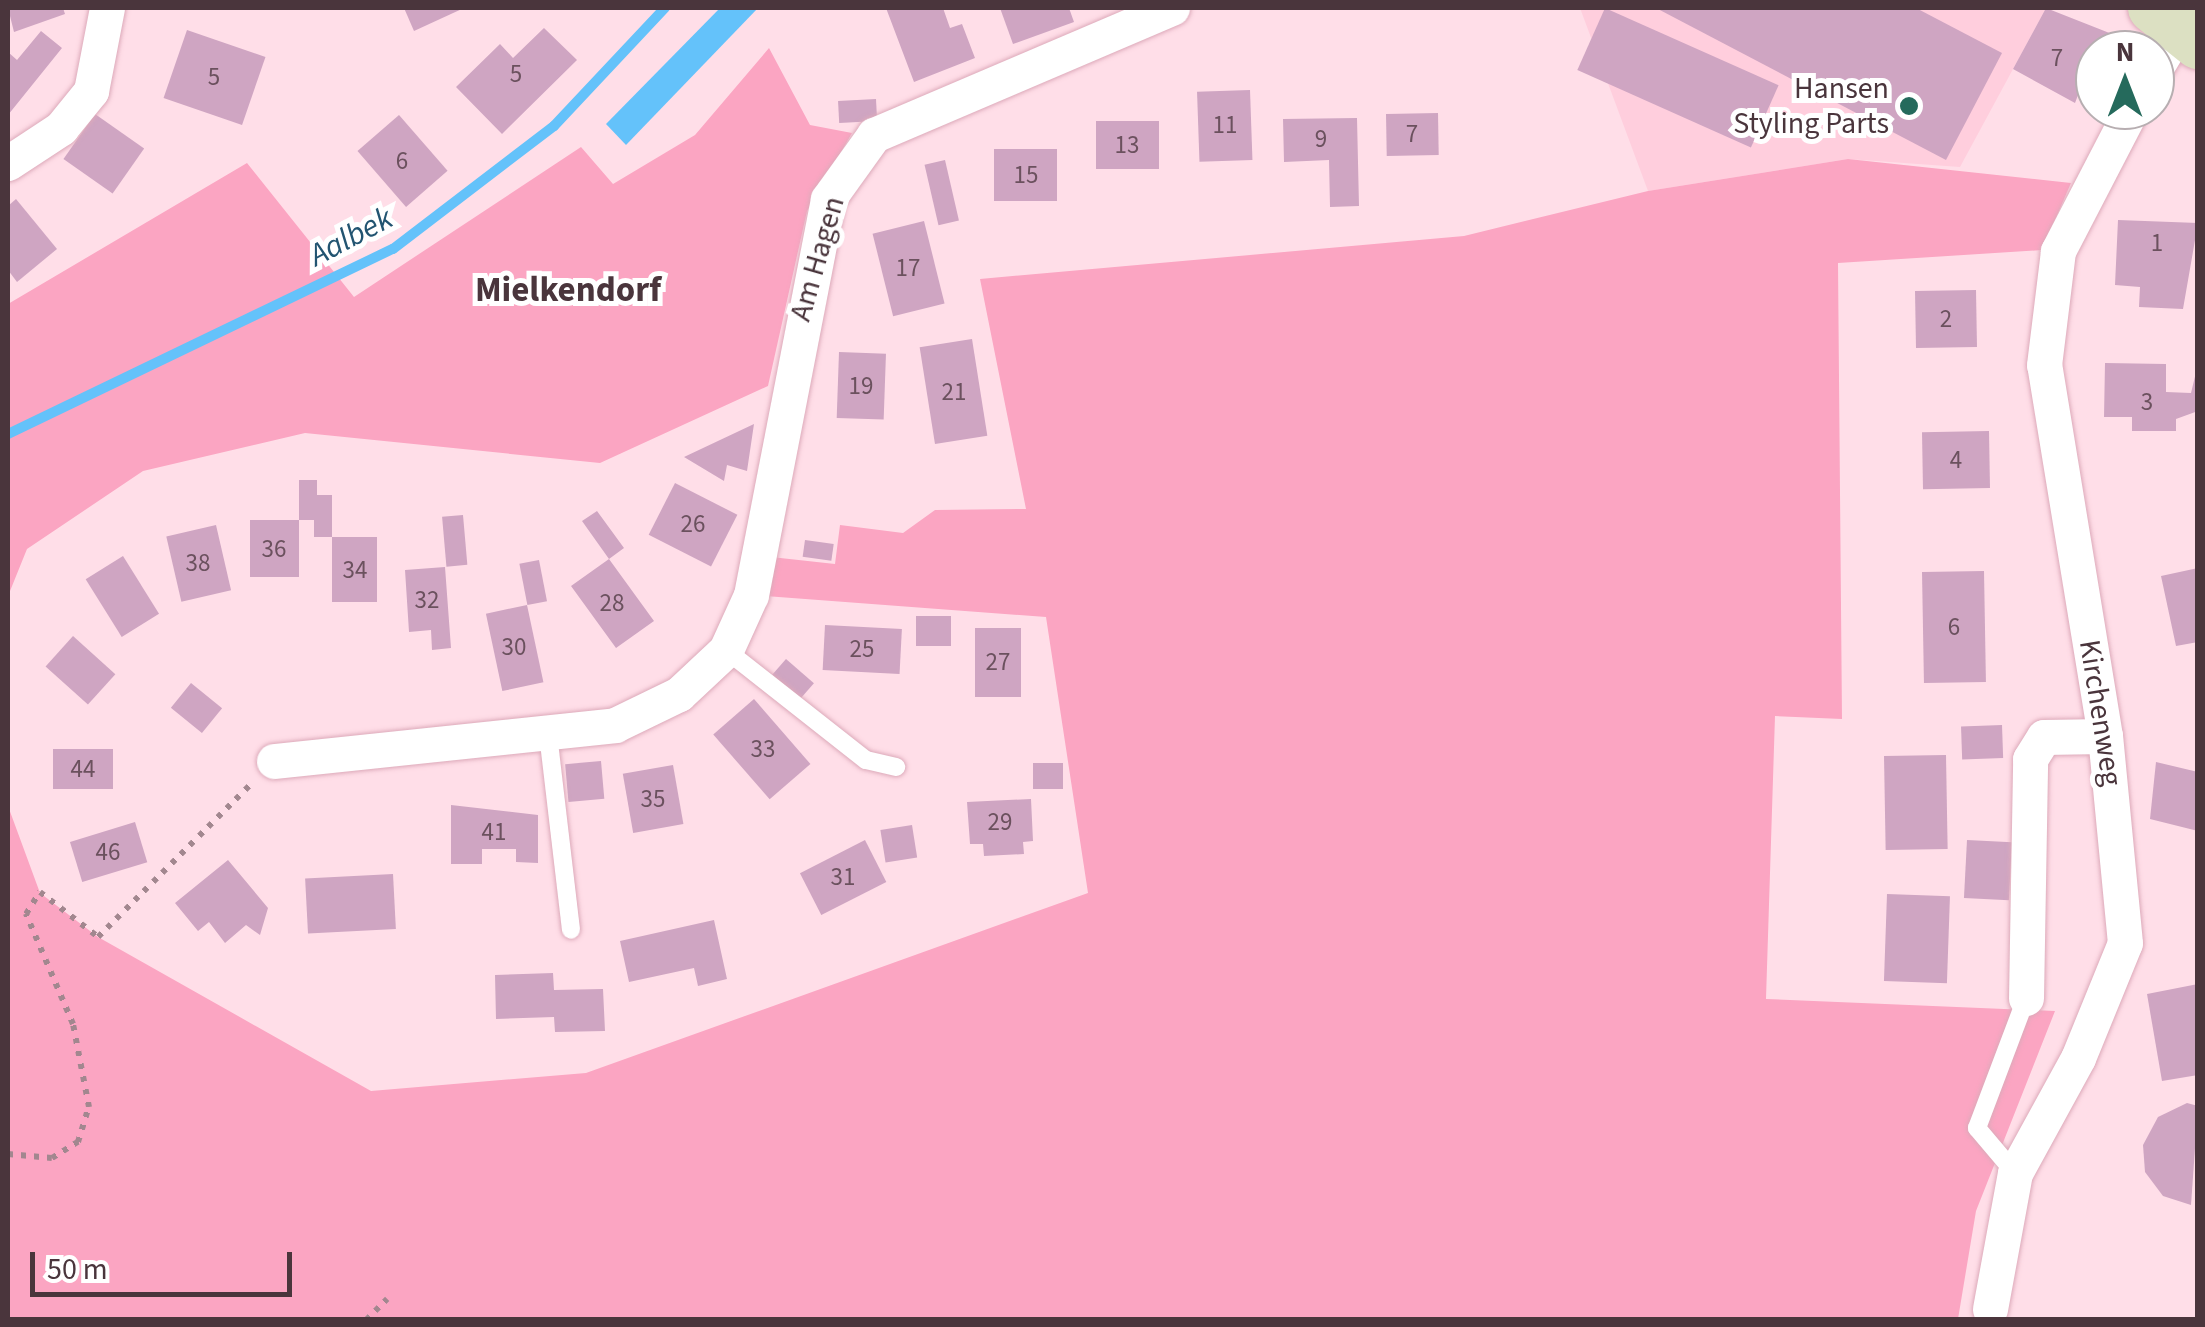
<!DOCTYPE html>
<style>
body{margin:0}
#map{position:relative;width:2205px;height:1327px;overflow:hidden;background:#ffdee8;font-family:"Source Sans 3",sans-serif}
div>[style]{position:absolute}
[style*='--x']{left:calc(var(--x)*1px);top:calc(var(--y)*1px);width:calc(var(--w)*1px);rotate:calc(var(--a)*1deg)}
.built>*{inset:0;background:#ffcedd}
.green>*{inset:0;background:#fba5c2}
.water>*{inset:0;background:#64c2fa}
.stream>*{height:10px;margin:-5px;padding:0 5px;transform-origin:5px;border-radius:5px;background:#64c2fa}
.building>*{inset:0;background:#cfa5c2;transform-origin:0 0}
.path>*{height:6px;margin-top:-3px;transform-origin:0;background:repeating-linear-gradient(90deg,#a2878f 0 5px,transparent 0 13px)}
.roads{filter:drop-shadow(0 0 2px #ddaaba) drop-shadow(0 0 2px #ddaaba)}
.lane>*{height:18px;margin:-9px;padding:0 9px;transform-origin:9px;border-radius:9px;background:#fff}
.street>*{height:35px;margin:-17.5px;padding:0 17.5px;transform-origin:17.5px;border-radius:17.5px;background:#fff}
.secondary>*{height:50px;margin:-25px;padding:0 25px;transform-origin:25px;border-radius:25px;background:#dce0c2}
.dots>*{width:28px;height:28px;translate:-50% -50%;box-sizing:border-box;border:5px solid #fff;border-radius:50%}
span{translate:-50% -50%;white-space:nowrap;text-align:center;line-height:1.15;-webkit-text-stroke:10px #fff;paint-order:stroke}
.number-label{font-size:25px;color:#6b515e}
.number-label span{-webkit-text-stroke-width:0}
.poi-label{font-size:30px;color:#4a353c}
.right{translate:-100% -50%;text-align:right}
.street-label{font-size:30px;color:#4a353c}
.water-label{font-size:32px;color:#225471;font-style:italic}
.quarter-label{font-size:35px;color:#4a353c;font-weight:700}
.frame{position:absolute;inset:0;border:10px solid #4a353c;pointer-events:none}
.north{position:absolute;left:2075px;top:30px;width:100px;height:100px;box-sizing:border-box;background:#fff;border:2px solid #b7aeb1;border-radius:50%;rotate:0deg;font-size:28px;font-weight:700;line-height:40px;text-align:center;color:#4a353c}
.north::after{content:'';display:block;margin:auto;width:35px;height:45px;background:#256a5c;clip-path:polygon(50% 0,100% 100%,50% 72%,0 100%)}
.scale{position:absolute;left:30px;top:1252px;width:262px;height:45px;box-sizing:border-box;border:5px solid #4a353c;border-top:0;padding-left:12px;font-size:30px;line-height:35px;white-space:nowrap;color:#4a353c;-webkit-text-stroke:8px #fff;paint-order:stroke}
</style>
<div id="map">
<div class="built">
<div style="clip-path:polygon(1580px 8px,2046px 8px,1960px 167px,1848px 159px,1648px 191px)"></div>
</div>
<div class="green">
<div style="clip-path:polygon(769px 48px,810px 125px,852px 133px,807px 211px,768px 386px,600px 463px,305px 433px,143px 471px,27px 549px,8px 596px,8px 304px,247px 163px,354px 297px,581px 147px,613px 184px,695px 135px)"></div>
<div style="clip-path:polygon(1848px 159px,2071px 183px,2042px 250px,1838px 263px,1842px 719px,1775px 716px,1766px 999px,2055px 1011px,1976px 1211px,1958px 1319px,8px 1319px,8px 806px,40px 893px,98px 937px,371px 1091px,586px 1073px,1088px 893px,1046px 617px,751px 595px,761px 556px,835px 564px,840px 525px,903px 533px,935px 510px,1026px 509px,980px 279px,1464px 236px,1648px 191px)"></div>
</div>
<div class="water">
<div style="clip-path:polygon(720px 8px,758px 8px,626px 145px,606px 124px)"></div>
</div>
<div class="stream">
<div style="--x:8;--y:434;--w:427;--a:-25.7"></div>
<div style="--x:393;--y:249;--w:203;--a:-37.4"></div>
<div style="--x:554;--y:126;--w:162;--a:-46.8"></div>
</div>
<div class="building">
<div style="clip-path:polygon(8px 8px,63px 8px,65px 14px,14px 32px)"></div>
<div style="clip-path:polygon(404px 8px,464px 8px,414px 31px)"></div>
<div style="clip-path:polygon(886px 8px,943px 8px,950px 28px,962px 24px,975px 58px,914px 82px)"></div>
<div style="clip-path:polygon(1000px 8px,1069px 8px,1074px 22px,1013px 44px)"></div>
<div style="left:1605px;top:8px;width:190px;height:68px;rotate:24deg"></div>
<div style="clip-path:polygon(1656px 8px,1916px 8px,2002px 53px,1946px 160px)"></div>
<div style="clip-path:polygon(2046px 8px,2112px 34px,2095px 50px,2075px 103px,2013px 69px)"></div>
<div style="clip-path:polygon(544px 28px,577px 60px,502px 134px,456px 87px,500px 44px,513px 58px)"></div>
<div style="left:187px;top:30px;width:83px;height:72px;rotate:19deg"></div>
<div style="clip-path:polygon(41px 31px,62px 48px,8px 115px,8px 52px,17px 60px)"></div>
<div style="left:1250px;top:90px;width:70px;height:53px;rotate:88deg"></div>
<div style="left:876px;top:99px;width:22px;height:38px;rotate:87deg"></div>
<div style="left:1438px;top:113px;width:42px;height:52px;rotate:89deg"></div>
<div style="left:95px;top:114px;width:60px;height:55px;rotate:35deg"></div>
<div style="left:399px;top:115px;width:74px;height:55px;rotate:49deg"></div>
<div style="clip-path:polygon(1357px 118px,1359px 206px,1330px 207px,1329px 160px,1284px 162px,1283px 119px)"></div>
<div style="left:1096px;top:121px;width:63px;height:48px"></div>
<div style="left:994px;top:149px;width:63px;height:52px"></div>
<div style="left:945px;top:160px;width:62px;height:21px;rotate:77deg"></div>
<div style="clip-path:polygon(16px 199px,57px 249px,17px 282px,8px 270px,8px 206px)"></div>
<div style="clip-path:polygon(2118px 220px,2198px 223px,2183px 309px,2139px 307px,2140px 287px,2115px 285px)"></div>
<div style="left:924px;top:221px;width:85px;height:53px;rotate:76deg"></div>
<div style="left:1976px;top:290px;width:57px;height:61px;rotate:89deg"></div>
<div style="left:972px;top:339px;width:98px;height:53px;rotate:81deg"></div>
<div style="left:839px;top:352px;width:47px;height:66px;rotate:2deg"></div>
<div style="clip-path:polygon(2105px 363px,2166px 364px,2166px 392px,2191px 393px,2198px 364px,2198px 411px,2176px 419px,2176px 431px,2132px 431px,2132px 417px,2104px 417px)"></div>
<div style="clip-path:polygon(754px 424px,747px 471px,727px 465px,724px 481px,684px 457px)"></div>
<div style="left:1989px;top:431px;width:57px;height:67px;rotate:89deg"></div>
<div style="clip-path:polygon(299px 480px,317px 480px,317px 495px,332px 495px,332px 537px,314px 537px,314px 520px,299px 520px)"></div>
<div style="left:675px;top:483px;width:70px;height:58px;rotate:27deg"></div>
<div style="clip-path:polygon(597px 511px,624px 548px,609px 559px,654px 621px,616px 648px,571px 586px,609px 559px,582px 521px)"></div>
<div style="left:463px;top:515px;width:50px;height:21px;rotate:85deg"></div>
<div style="left:250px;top:520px;width:49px;height:57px"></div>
<div style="left:216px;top:525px;width:67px;height:51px;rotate:77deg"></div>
<div style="left:332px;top:537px;width:45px;height:65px"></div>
<div style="left:805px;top:540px;width:29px;height:17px;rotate:8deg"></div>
<div style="left:123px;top:556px;width:68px;height:44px;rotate:58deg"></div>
<div style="left:539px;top:560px;width:42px;height:20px;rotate:79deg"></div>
<div style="clip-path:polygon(445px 567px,451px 648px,432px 650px,431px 630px,409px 632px,405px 570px)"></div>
<div style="clip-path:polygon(2198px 568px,2198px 642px,2176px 646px,2161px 576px)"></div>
<div style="left:1984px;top:571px;width:111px;height:62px;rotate:89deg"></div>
<div style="left:527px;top:605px;width:79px;height:42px;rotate:78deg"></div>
<div style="left:916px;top:616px;width:35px;height:30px"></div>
<div style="left:825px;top:625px;width:77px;height:45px;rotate:3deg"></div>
<div style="left:975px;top:628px;width:46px;height:69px"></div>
<div style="left:73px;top:636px;width:57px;height:41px;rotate:42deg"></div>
<div style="left:786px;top:659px;width:37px;height:21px;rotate:41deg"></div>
<div style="left:191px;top:683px;width:40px;height:32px;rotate:39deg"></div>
<div style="left:754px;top:699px;width:86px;height:54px;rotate:49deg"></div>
<div style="left:2002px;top:725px;width:33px;height:41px;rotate:88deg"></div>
<div style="left:53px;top:749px;width:60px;height:40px"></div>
<div style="left:1946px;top:755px;width:94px;height:62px;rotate:89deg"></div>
<div style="left:601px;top:761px;width:38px;height:36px;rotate:85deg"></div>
<div style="clip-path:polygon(2156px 762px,2198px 772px,2198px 831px,2150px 819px)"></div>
<div style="left:1033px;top:763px;width:30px;height:26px"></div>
<div style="left:673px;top:765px;width:60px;height:51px;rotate:80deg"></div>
<div style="clip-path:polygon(1031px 799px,1033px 841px,1023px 842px,1024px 854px,984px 856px,983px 844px,970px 844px,967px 802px)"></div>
<div style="clip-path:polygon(451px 805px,538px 815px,538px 863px,516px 862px,516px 849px,482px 849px,482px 864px,451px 864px)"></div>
<div style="left:135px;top:822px;width:42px;height:68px;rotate:73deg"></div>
<div style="left:912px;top:825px;width:33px;height:32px;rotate:81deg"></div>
<div style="left:865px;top:840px;width:47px;height:73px;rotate:63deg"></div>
<div style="left:1967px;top:840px;width:45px;height:58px;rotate:3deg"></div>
<div style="clip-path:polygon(228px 860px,268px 908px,260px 935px,246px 925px,225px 943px,209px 922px,198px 931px,175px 903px)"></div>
<div style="left:393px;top:874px;width:55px;height:88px;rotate:87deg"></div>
<div style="left:1887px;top:894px;width:63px;height:87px;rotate:2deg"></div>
<div style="clip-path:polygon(714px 920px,727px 979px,698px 986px,694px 968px,629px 982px,620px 941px)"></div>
<div style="clip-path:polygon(553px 973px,554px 990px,603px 989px,605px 1031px,555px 1032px,554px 1017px,496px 1019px,495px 975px)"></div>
<div style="clip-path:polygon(2198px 984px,2198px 1075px,2162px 1081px,2147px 994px)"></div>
<div style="clip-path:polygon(2187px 1103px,2198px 1106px,2191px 1205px,2163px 1196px,2145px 1172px,2143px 1145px,2158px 1117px)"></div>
</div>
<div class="path">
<div style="--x:8;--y:1154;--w:44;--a:5.2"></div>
<div style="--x:52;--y:1158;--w:31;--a:-32"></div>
<div style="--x:78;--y:1142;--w:37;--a:-73"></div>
<div style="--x:89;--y:1107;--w:85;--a:-100.9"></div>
<div style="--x:73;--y:1024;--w:120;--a:-113.1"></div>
<div style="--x:26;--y:914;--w:26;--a:-58"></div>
<div style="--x:40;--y:892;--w:73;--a:37.8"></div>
<div style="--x:98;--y:937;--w:219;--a:-45"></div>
<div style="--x:366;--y:1320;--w:30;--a:-45"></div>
</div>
<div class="roads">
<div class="lane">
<div style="--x:726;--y:650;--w:178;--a:38.2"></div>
<div style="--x:866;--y:760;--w:31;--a:13"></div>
<div style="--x:548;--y:734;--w:197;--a:83.3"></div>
<div style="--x:2015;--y:1173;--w:59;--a:-130.2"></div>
<div style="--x:1977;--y:1128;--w:139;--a:-69.3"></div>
</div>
<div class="street">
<div style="--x:2155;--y:69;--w:41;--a:-59"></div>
<div style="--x:8;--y:163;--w:64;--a:-33.4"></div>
<div style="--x:61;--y:128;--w:48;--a:-51"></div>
<div style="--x:91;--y:91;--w:85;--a:-79.1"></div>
<div style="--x:274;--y:761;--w:343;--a:-6"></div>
<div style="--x:615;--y:725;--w:71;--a:-25.8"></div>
<div style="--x:679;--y:694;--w:64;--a:-43.1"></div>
<div style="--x:726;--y:650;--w:60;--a:-65.6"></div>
<div style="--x:751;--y:595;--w:403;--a:-79"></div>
<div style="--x:828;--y:199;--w:79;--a:-54.3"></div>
<div style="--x:874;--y:135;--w:324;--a:-23.1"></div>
<div style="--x:2026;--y:998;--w:239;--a:-89"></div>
<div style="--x:2030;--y:759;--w:26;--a:-58"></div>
<div style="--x:2044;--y:737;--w:61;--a:-0.9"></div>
<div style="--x:1990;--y:1309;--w:138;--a:-79.6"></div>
<div style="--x:2015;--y:1173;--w:131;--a:-61.3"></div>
<div style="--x:2078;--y:1058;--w:124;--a:-67.8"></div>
<div style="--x:2125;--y:943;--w:208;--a:-95.5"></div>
<div style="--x:2105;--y:736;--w:376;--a:-99.3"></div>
<div style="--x:2044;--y:365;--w:115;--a:-83"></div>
<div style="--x:2058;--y:251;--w:159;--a:-62.6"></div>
</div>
<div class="secondary">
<div style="--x:2153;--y:8;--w:58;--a:38.7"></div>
</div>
</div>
<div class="dots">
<div style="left:1909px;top:106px;background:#256a5c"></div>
</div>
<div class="number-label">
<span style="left:2057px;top:58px">7</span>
<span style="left:516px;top:74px">5</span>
<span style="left:214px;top:77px">5</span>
<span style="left:1225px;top:125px">11</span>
<span style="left:1412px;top:134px">7</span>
<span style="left:1321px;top:139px">9</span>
<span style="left:1127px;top:145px">13</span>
<span style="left:402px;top:161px">6</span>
<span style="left:1026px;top:175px">15</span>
<span style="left:2157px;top:243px">1</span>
<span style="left:908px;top:268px">17</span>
<span style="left:1946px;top:319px">2</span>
<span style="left:861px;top:386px">19</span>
<span style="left:954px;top:392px">21</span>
<span style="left:2147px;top:402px">3</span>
<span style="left:1956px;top:460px">4</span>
<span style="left:693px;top:524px">26</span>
<span style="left:274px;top:549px">36</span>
<span style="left:198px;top:563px">38</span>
<span style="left:355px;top:570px">34</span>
<span style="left:427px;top:600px">32</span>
<span style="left:612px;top:603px">28</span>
<span style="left:1954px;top:627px">6</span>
<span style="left:514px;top:647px">30</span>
<span style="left:862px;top:649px">25</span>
<span style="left:998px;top:662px">27</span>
<span style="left:763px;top:749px">33</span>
<span style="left:83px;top:769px">44</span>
<span style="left:653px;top:799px">35</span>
<span style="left:1000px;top:822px">29</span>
<span style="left:494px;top:832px">41</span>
<span style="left:108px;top:852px">46</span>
<span style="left:843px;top:877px">31</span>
</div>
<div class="poi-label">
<span class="right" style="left:1889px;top:106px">Hansen<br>Styling Parts</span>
</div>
<div class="street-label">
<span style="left:818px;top:259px;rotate:-74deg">Am Hagen</span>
<span style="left:2100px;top:713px;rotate:81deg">Kirchenweg</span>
</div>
<div class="water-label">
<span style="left:351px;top:237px;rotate:-28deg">Aalbek</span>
</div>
<div class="quarter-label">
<span style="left:568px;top:290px">Mielkendorf</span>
</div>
<div class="frame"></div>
<div class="north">N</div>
<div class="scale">50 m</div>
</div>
